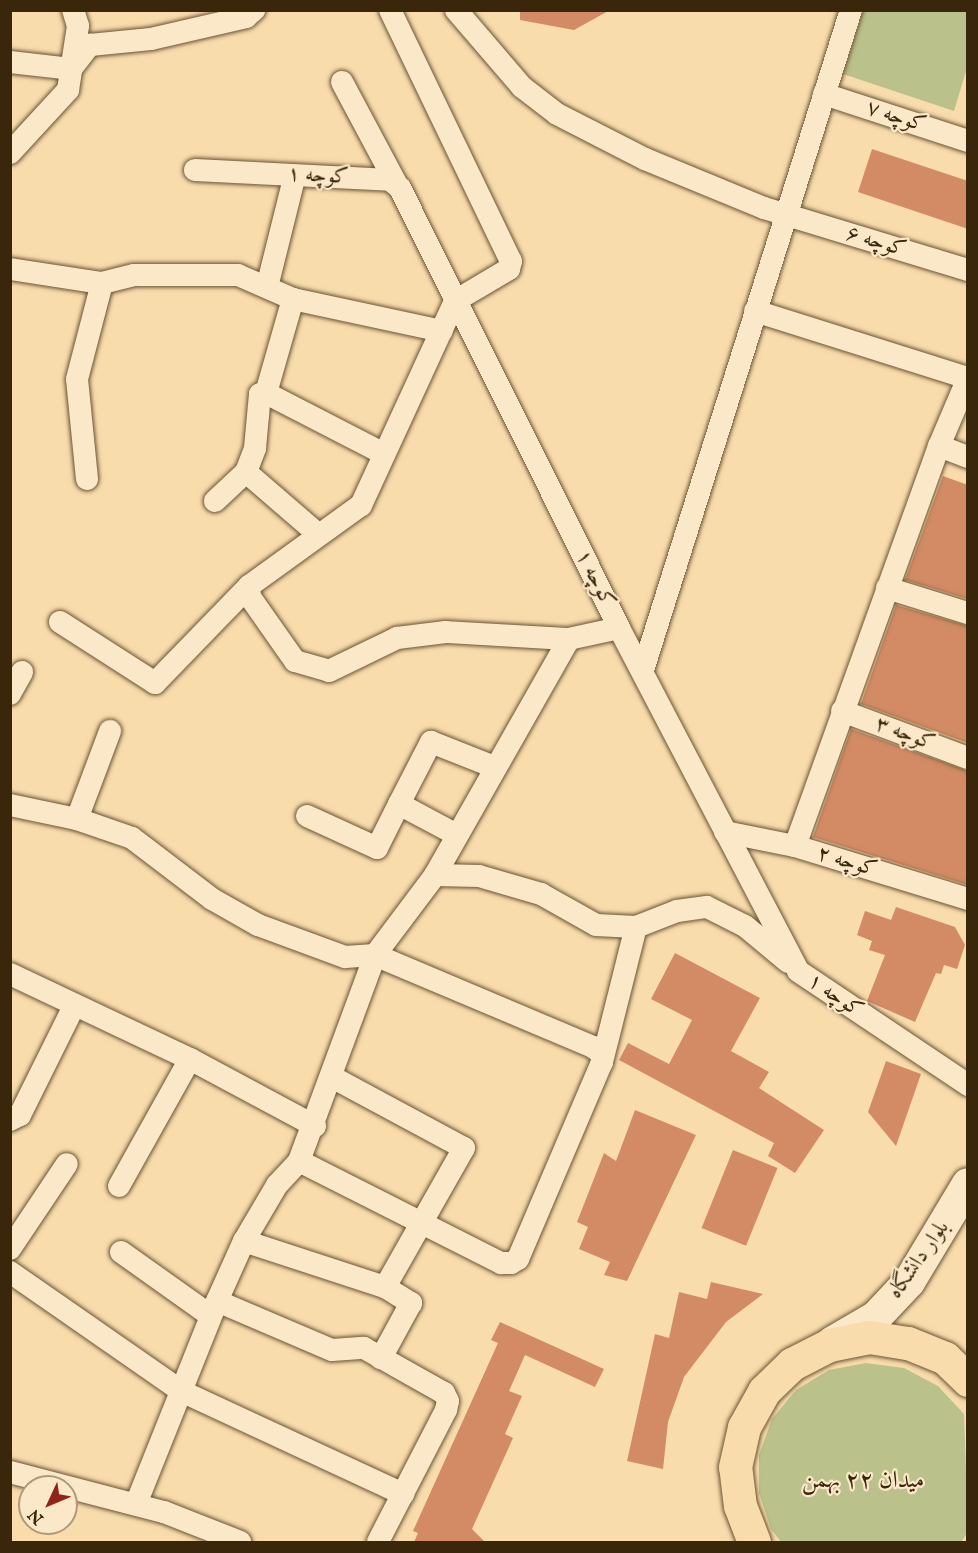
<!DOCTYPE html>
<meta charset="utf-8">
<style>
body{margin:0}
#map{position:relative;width:978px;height:1553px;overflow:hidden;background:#f9dcac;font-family:"IM FELL English",Amiri,serif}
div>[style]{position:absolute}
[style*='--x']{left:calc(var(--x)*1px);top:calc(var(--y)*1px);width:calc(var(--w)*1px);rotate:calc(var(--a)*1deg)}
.green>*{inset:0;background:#bbc18b}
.building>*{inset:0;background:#d38b65;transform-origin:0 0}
.roads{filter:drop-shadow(0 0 2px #695433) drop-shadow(0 0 2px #695433)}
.street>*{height:22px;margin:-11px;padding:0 11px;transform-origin:11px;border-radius:11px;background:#fbe8c9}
.secondary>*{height:32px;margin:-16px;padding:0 16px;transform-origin:16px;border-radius:16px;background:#fbe8c9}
.primary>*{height:33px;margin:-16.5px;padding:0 16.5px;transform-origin:16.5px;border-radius:16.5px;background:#f9dcac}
span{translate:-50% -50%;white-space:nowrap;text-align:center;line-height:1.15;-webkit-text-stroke:4.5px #fbe8c9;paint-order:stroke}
.street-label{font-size:22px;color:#39260b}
.neighbourhood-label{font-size:24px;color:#39260b}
.frame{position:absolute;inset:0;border:12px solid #39260b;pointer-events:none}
.north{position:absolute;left:18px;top:1475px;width:60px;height:60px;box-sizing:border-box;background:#fbe8c9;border:2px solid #ad9a7d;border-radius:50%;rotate:226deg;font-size:16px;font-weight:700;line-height:24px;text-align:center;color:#39260b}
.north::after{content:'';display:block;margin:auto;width:21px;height:27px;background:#8f2418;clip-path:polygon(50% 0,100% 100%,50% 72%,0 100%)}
</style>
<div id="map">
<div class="green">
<div style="clip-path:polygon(863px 11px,967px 11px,967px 68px,954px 111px,843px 74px)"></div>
<div style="clip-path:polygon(866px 1363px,904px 1368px,938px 1386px,964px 1414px,968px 1532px,961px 1542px,781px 1542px,771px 1529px,759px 1493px,759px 1455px,772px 1419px,796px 1390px,829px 1370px)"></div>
</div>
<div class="building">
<div style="clip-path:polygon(520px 10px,610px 10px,574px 30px,520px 20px)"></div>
<div style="clip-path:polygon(872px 149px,968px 181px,968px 229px,858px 192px)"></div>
<div style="clip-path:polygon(943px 476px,968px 485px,968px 599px,905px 580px)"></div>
<div style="clip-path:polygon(896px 605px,968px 626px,968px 743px,861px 704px)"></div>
<div style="clip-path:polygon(851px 729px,968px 771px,968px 885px,813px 837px)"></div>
<div style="clip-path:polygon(896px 907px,955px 927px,965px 945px,957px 969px,944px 965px,941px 974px,936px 973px,915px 1022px,867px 1001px,885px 955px,869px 950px,872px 941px,857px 935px,865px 911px,891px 920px)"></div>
<div style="clip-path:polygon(675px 953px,760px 998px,731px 1051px,769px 1072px,759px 1088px,824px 1130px,795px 1173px,768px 1156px,774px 1143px,619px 1060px,628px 1043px,669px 1064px,692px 1020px,651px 999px)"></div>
<div style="clip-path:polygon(886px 1061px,921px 1074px,896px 1146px,868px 1112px)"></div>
<div style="clip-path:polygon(635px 1110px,696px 1135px,627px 1281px,604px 1275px,610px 1262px,579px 1249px,588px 1227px,577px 1222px,604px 1153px,616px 1161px)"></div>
<div style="left:733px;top:1150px;width:48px;height:84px;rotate:22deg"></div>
<div style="clip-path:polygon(711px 1282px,763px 1294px,726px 1322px,684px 1377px,668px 1422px,663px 1469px,627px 1461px,655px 1334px,669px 1338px,679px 1292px,707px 1299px)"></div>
<div style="clip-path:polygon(500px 1322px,604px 1369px,595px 1387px,525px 1355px,509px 1391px,522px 1396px,505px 1434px,513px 1438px,472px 1529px,485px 1542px,414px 1542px,418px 1533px,413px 1531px,498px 1343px,491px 1340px)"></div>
</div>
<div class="roads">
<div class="street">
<div style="--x:390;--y:10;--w:279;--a:64.3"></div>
<div style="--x:511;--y:261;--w:8;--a:104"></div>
<div style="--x:509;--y:269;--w:63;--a:149.3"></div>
<div style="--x:455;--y:301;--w:225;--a:114.7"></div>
<div style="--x:361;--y:505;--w:138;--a:144.1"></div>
<div style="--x:249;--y:586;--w:11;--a:85"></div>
<div style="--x:250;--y:597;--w:78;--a:54.9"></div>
<div style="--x:295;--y:661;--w:35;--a:16"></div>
<div style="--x:329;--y:671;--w:76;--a:-25.9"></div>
<div style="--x:397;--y:638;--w:49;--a:-7"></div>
<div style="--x:446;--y:632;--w:123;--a:3.3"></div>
<div style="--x:456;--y:10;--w:101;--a:49.4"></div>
<div style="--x:522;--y:87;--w:44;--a:37.6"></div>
<div style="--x:557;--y:114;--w:99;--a:27.1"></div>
<div style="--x:645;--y:159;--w:129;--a:22.4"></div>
<div style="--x:764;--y:208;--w:213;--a:16.9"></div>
<div style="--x:10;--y:62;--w:61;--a:6.5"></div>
<div style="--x:71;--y:69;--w:31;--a:-52"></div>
<div style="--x:90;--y:45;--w:61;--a:-5.6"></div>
<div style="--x:151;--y:39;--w:98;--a:-13"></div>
<div style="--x:246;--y:17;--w:11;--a:-41"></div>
<div style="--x:342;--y:82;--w:115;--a:61.9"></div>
<div style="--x:824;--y:94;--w:151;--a:18.1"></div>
<div style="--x:10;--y:153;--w:86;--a:-47.4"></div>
<div style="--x:68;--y:90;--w:65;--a:-81.1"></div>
<div style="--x:78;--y:26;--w:17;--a:-107"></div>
<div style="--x:195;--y:170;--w:195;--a:2.9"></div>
<div style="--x:390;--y:180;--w:13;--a:39"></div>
<div style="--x:400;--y:188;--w:491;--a:63.5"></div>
<div style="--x:619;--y:628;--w:387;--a:62.4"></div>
<div style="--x:798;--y:971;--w:205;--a:33.8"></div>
<div style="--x:10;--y:269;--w:93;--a:8.7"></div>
<div style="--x:102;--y:283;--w:33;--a:-14"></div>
<div style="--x:134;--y:275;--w:104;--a:0"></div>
<div style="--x:238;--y:275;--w:60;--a:23.6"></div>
<div style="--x:293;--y:299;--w:152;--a:12.1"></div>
<div style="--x:267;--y:287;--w:115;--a:-76"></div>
<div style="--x:755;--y:311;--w:222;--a:17.5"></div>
<div style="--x:266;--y:393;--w:98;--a:-74"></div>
<div style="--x:939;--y:446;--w:31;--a:21"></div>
<div style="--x:246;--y:472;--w:96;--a:40.8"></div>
<div style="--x:87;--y:479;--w:100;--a:-95.7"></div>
<div style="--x:77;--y:379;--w:99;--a:-75.4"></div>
<div style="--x:215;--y:501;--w:42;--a:-43.1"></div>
<div style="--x:246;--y:472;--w:26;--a:-69"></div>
<div style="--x:255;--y:448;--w:54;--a:-84.7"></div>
<div style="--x:260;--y:394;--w:6;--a:-9"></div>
<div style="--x:266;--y:393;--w:133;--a:27.3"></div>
<div style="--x:887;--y:588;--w:85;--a:17.2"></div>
<div style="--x:60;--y:622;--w:113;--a:32.7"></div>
<div style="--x:155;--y:683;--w:135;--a:-45.9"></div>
<div style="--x:643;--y:670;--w:692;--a:-72.51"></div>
<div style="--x:10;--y:694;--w:25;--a:-61"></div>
<div style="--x:842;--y:711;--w:134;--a:20.5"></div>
<div style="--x:399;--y:804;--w:70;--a:-62.7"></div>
<div style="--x:431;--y:742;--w:68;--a:21.6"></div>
<div style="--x:10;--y:805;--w:68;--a:11.8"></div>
<div style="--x:77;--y:819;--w:58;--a:19.1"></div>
<div style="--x:132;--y:838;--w:101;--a:37.3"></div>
<div style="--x:212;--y:899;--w:53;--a:29.5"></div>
<div style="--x:258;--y:925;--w:93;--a:20.2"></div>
<div style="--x:345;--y:957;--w:30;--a:-4"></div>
<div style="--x:375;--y:955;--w:100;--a:-53.1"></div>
<div style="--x:435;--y:875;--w:271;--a:-60.4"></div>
<div style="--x:569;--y:639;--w:51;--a:-12.4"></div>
<div style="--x:307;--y:816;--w:77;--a:24.6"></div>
<div style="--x:377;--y:848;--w:49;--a:-63.4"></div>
<div style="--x:399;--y:804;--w:66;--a:28.1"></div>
<div style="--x:77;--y:819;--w:94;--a:-69.4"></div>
<div style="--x:725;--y:832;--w:71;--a:11.3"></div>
<div style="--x:795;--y:846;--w:181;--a:17"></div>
<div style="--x:795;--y:846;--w:425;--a:-70.2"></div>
<div style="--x:939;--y:446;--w:74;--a:-66.9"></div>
<div style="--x:435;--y:875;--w:44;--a:1.3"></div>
<div style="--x:479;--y:876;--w:65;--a:16.2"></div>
<div style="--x:541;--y:894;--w:63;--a:29.4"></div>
<div style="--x:596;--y:925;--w:40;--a:2.9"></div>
<div style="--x:636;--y:927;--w:44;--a:-21.3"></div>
<div style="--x:677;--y:911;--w:30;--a:-8"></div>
<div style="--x:707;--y:907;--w:42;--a:26.6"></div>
<div style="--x:745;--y:926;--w:56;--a:39.9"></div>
<div style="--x:375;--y:955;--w:237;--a:22.9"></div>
<div style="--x:593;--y:1047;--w:11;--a:38"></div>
<div style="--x:602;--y:1054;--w:8;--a:90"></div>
<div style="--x:602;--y:1062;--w:214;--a:113.1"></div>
<div style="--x:518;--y:1259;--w:8;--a:150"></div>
<div style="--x:511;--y:1263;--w:10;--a:180"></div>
<div style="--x:501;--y:1263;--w:226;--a:-153.2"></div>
<div style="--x:299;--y:1161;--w:220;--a:-69.7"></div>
<div style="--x:10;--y:974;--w:199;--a:25.3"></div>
<div style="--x:190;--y:1059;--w:142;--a:28.2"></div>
<div style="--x:602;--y:1062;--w:139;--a:-75.9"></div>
<div style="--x:332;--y:1077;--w:150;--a:28.3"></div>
<div style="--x:464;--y:1148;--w:160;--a:119.6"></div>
<div style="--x:385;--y:1287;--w:31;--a:32"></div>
<div style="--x:411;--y:1303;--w:63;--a:118.6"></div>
<div style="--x:10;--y:1120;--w:11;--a:-27"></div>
<div style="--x:20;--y:1115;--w:122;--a:-63.6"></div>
<div style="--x:119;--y:1186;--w:145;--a:-60.8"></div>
<div style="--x:244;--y:1241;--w:148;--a:18.1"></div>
<div style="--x:10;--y:1249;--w:102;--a:-56.2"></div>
<div style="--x:121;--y:1252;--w:110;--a:35.4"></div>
<div style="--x:10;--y:1272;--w:208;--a:34.8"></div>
<div style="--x:181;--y:1391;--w:245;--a:24.9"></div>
<div style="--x:217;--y:1301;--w:66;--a:-65.8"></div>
<div style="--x:244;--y:1241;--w:65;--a:-59.5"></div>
<div style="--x:277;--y:1185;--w:33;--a:-47"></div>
<div style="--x:10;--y:1472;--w:159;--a:14.6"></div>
<div style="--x:164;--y:1512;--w:82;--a:21.5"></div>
<div style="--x:136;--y:1504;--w:219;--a:-68.2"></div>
<div style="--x:217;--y:1301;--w:125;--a:23.1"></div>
<div style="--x:332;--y:1350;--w:32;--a:-4"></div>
<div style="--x:364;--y:1348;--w:92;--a:29.4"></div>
<div style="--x:444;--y:1393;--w:9;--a:63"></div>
<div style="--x:448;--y:1401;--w:9;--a:103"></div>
<div style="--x:446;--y:1410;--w:148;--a:117.3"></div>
</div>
<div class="secondary">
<div style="--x:833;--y:1342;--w:50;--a:-30.2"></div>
<div style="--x:876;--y:1317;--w:48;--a:-46.7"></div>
<div style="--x:909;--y:1282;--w:114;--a:-59"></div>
</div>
<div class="primary">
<div style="--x:754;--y:1542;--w:39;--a:-111"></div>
<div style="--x:740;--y:1506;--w:39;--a:-97"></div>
<div style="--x:735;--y:1467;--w:41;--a:-77.3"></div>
<div style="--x:744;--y:1427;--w:41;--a:-60.9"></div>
<div style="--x:764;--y:1391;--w:39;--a:-44"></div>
<div style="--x:792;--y:1364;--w:42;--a:-27.2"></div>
<div style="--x:829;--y:1345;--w:41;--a:-11.3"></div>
<div style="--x:869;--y:1337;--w:39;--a:9"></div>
<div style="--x:908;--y:1343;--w:40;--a:22"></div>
<div style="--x:945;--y:1358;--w:32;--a:44"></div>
</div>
</div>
<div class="street-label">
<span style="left:896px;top:117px;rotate:18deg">کوچه ۷</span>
<span style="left:318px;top:176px;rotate:3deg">کوچه ۱</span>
<span style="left:876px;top:242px;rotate:17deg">کوچه ۶</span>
<span style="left:595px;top:579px;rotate:63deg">کوچه ۱</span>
<span style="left:905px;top:734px;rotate:21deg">کوچه ۳</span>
<span style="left:847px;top:862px;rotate:17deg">کوچه ۲</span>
<span style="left:835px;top:996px;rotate:34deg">کوچه ۱</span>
<span style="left:919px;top:1260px;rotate:-55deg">بلوار دانشگاه</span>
</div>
<div class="neighbourhood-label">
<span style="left:863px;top:1481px">میدان ۲۲ بهمن</span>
</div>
<div class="frame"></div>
<div class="north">N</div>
</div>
